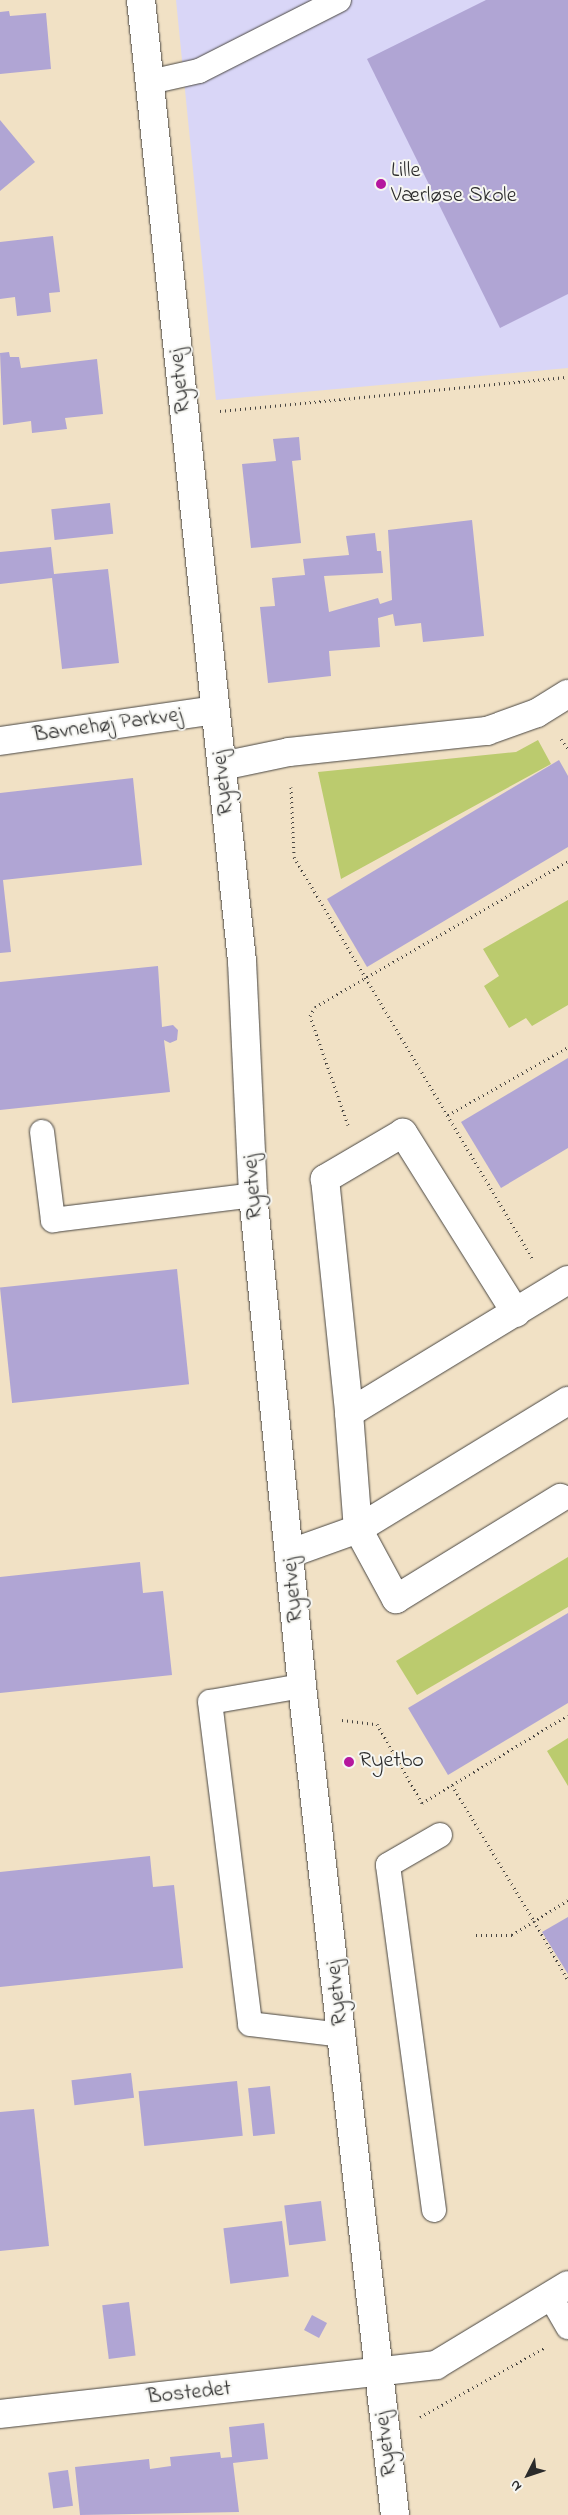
<!DOCTYPE html>
<meta charset="utf-8">
<style>
body{margin:0}
#map{position:relative;width:568px;height:2515px;overflow:hidden;background:#f1e1c5;font-family:"Indie Flower",sans-serif}
div>[style]{position:absolute}
[style*='--x']{left:calc(var(--x)*1px);top:calc(var(--y)*1px);width:calc(var(--w)*1px);rotate:calc(var(--a)*1deg)}
.built>*{inset:0;background:#d9d6f7}
.green>*{inset:0;background:#bbcb6e}
.building>*{inset:0;background:#b0a5d4;transform-origin:0 0}
.path>*{height:3px;margin-top:-1.5px;transform-origin:0;background:repeating-linear-gradient(90deg,#494642 0 1px,transparent 0 5px)}
.roads{filter:drop-shadow(0 0 1px #494642) drop-shadow(0 0 1px #494642)}
.service>*{height:24px;margin:-12px;padding:0 12px;transform-origin:12px;border-radius:12px;background:#fff}
.minor>*{height:28px;margin:-14px;padding:0 14px;transform-origin:14px;border-radius:14px;background:#fff}
.dots>*{width:14px;height:14px;translate:-50% -50%;box-sizing:border-box;border:2px solid #f6f6f2;border-radius:50%}
span{translate:-50% -50%;white-space:nowrap;text-align:center;line-height:1.15;-webkit-text-stroke:4px #f6f6f2;paint-order:stroke}
.poi-label{font-size:22px;color:#2b2b2b}
.left{translate:0 -50%;text-align:left}
.street-label{font-size:22px;color:#2b2b2b}
.north{position:absolute;left:503px;top:2450px;width:50px;height:50px;-webkit-text-stroke:4px #f6f6f2;paint-order:stroke;rotate:229deg;font-size:14px;font-weight:700;line-height:20px;text-align:center;color:#2b2b2b}
.north::after{content:'';display:block;margin:auto;width:18px;height:22px;background:#2b2b2b;clip-path:polygon(50% 0,100% 100%,50% 72%,0 100%)}
</style>
<div id="map">
<div class="built">
<div style="clip-path:polygon(176px 0,568px 0,568px 368px,216px 400px)"></div>
</div>
<div class="green">
<div style="clip-path:polygon(538px 740px,551px 764px,341px 879px,318px 772px,516px 752px)"></div>
<div style="clip-path:polygon(568px 900px,568px 1005px,532px 1026px,526px 1018px,509px 1028px,484px 986px,499px 976px,483px 949px)"></div>
<div style="clip-path:polygon(568px 1557px,568px 1607px,417px 1695px,396px 1661px)"></div>
<div style="clip-path:polygon(568px 1738px,568px 1786px,547px 1751px)"></div>
</div>
<div class="building">
<div style="clip-path:polygon(486px 0,568px 0,568px 294px,500px 328px,367px 59px)"></div>
<div style="clip-path:polygon(9px 11px,10px 16px,46px 13px,51px 69px,0 74px,0 12px)"></div>
<div style="clip-path:polygon(0 120px,35px 162px,0 191px)"></div>
<div style="clip-path:polygon(53px 236px,60px 292px,49px 293px,51px 312px,17px 316px,15px 297px,0 299px,0 242px)"></div>
<div style="clip-path:polygon(9px 352px,10px 357px,19px 357px,21px 368px,97px 359px,103px 414px,65px 418px,67px 429px,32px 433px,31px 421px,3px 425px,0 353px)"></div>
<div style="clip-path:polygon(299px 437px,301px 460px,292px 461px,301px 543px,251px 548px,242px 464px,276px 461px,273px 439px)"></div>
<div style="left:110px;top:503px;width:31px;height:59px;rotate:84deg"></div>
<div style="clip-path:polygon(472px 520px,484px 636px,423px 642px,421px 623px,395px 626px,393px 614px,378px 618px,380px 647px,329px 651px,331px 676px,268px 683px,260px 607px,275px 606px,272px 578px,305px 575px,303px 559px,349px 555px,346px 536px,375px 533px,377px 551px,381px 551px,383px 573px,324px 576px,329px 612px,378px 598px,380px 604px,392px 600px,388px 530px)"></div>
<div style="clip-path:polygon(51px 547px,54px 574px,108px 569px,119px 663px,62px 669px,52px 578px,0 584px,0 552px)"></div>
<div style="clip-path:polygon(559px 760px,568px 776px,568px 847px,367px 967px,327px 899px)"></div>
<div style="clip-path:polygon(133px 778px,142px 865px,3px 880px,11px 952px,0 953px,0 793px)"></div>
<div style="clip-path:polygon(158px 966px,162px 1027px,173px 1025px,178px 1030px,177px 1040px,170px 1043px,164px 1040px,170px 1092px,0 1110px,0 982px)"></div>
<div style="clip-path:polygon(568px 1058px,568px 1148px,501px 1188px,461px 1122px)"></div>
<div style="left:177px;top:1269px;width:116px;height:178px;rotate:84deg"></div>
<div style="clip-path:polygon(140px 1562px,143px 1593px,163px 1591px,172px 1675px,0 1693px,0 1577px)"></div>
<div style="clip-path:polygon(568px 1613px,568px 1703px,448px 1775px,408px 1708px)"></div>
<div style="clip-path:polygon(150px 1856px,153px 1887px,174px 1885px,183px 1968px,0 1987px,0 1872px)"></div>
<div style="clip-path:polygon(568px 1917px,568px 1974px,542px 1932px)"></div>
<div style="left:131px;top:2073px;width:25px;height:60px;rotate:83deg"></div>
<div style="left:237px;top:2081px;width:55px;height:99px;rotate:84deg"></div>
<div style="left:270px;top:2086px;width:48px;height:22px;rotate:84deg"></div>
<div style="clip-path:polygon(34px 2109px,49px 2246px,0 2251px,0 2112px)"></div>
<div style="left:321px;top:2201px;width:40px;height:37px;rotate:83deg"></div>
<div style="left:282px;top:2221px;width:56px;height:59px;rotate:83deg"></div>
<div style="left:129px;top:2302px;width:54px;height:27px;rotate:83deg"></div>
<div style="left:312px;top:2315px;width:17px;height:17px;rotate:28deg"></div>
<div style="clip-path:polygon(264px 2423px,268px 2459px,233px 2463px,239px 2512px,80px 2515px,75px 2467px,149px 2459px,150px 2469px,171px 2466px,170px 2457px,220px 2452px,221px 2458px,232px 2457px,229px 2427px)"></div>
<div style="left:68px;top:2470px;width:36px;height:20px;rotate:82deg"></div>
</div>
<div class="path">
<div style="--x:220;--y:411;--w:350;--a:-5.6"></div>
<div style="--x:561;--y:739;--w:12;--a:55"></div>
<div style="--x:291;--y:787;--w:70;--a:87.5"></div>
<div style="--x:294;--y:857;--w:469;--a:59.3"></div>
<div style="--x:448;--y:1115;--w:138;--a:-29.5"></div>
<div style="--x:348;--y:1125;--w:115;--a:-109.2"></div>
<div style="--x:310;--y:1016;--w:10;--a:-61"></div>
<div style="--x:315;--y:1007;--w:292;--a:-30"></div>
<div style="--x:342;--y:1720;--w:35;--a:7"></div>
<div style="--x:377;--y:1724;--w:91;--a:60.3"></div>
<div style="--x:452;--y:1785;--w:135;--a:-31.1"></div>
<div style="--x:422;--y:1803;--w:35;--a:-31"></div>
<div style="--x:452;--y:1785;--w:159;--a:58.9"></div>
<div style="--x:534;--y:1921;--w:26;--a:148"></div>
<div style="--x:512;--y:1935;--w:36;--a:180"></div>
<div style="--x:568;--y:1900;--w:40;--a:148"></div>
<div style="--x:534;--y:1921;--w:68;--a:60"></div>
<div style="--x:420;--y:2417;--w:142;--a:-29.1"></div>
</div>
<div class="roads">
<div class="service">
<div style="--x:150;--y:82;--w:50;--a:-12.7"></div>
<div style="--x:199;--y:71;--w:157;--a:-26.9"></div>
<div style="--x:42;--y:1132;--w:89;--a:82.9"></div>
<div style="--x:53;--y:1220;--w:202;--a:-7.1"></div>
<div style="--x:302;--y:1686;--w:93;--a:170.1"></div>
<div style="--x:210;--y:1702;--w:324;--a:82.9"></div>
<div style="--x:250;--y:2024;--w:93;--a:6.8"></div>
<div style="--x:434;--y:2210;--w:348;--a:-97.6"></div>
<div style="--x:388;--y:1865;--w:60;--a:-30"></div>
<div style="--x:550;--y:2296;--w:36;--a:60"></div>
</div>
<div class="minor">
<div style="--x:141;--y:0;--w:966;--a:84"></div>
<div style="--x:242;--y:961;--w:234;--a:87.3"></div>
<div style="--x:253;--y:1195;--w:493;--a:84.3"></div>
<div style="--x:302;--y:1686;--w:834;--a:83.6"></div>
<div style="--x:0;--y:741;--w:217;--a:-8.2"></div>
<div style="--x:222;--y:766;--w:68;--a:-11.8"></div>
<div style="--x:289;--y:752;--w:199;--a:-6.1"></div>
<div style="--x:487;--y:731;--w:53;--a:-19.8"></div>
<div style="--x:537;--y:713;--w:36;--a:-32"></div>
<div style="--x:516;--y:1313;--w:213;--a:-122.1"></div>
<div style="--x:403;--y:1133;--w:91;--a:149.5"></div>
<div style="--x:325;--y:1179;--w:235;--a:84.1"></div>
<div style="--x:349;--y:1413;--w:116;--a:85.6"></div>
<div style="--x:358;--y:1529;--w:80;--a:61.5"></div>
<div style="--x:396;--y:1599;--w:193;--a:-31.6"></div>
<div style="--x:349;--y:1413;--w:256;--a:-31.3"></div>
<div style="--x:291;--y:1553;--w:71;--a:-19.7"></div>
<div style="--x:358;--y:1529;--w:246;--a:-31.4"></div>
<div style="--x:0;--y:2414;--w:439;--a:-6.4"></div>
<div style="--x:436;--y:2365;--w:154;--a:-31.2"></div>
</div>
</div>
<div class="dots">
<div style="left:381px;top:184px;background:#b5179e"></div>
<div style="left:349px;top:1762px;background:#b5179e"></div>
</div>
<div class="poi-label">
<span class="left" style="left:391px;top:184px">Lille<br>Værløse Skole</span>
<span class="left" style="left:359px;top:1762px">Ryetbo</span>
</div>
<div class="street-label">
<span style="left:181px;top:381px;rotate:-96deg">Ryetvej</span>
<span style="left:108px;top:726px;rotate:-8deg">Bavnehøj Parkvej</span>
<span style="left:224px;top:783px;rotate:-96deg">Ryetvej</span>
<span style="left:254px;top:1187px;rotate:-94deg">Ryetvej</span>
<span style="left:294px;top:1590px;rotate:-95deg">Ryetvej</span>
<span style="left:338px;top:1993px;rotate:-96deg">Ryetvej</span>
<span style="left:189px;top:2394px;rotate:-6deg">Bostedet</span>
<span style="left:387px;top:2444px;rotate:-97deg">Ryetvej</span>
</div>
<div class="north">N</div>
</div>
